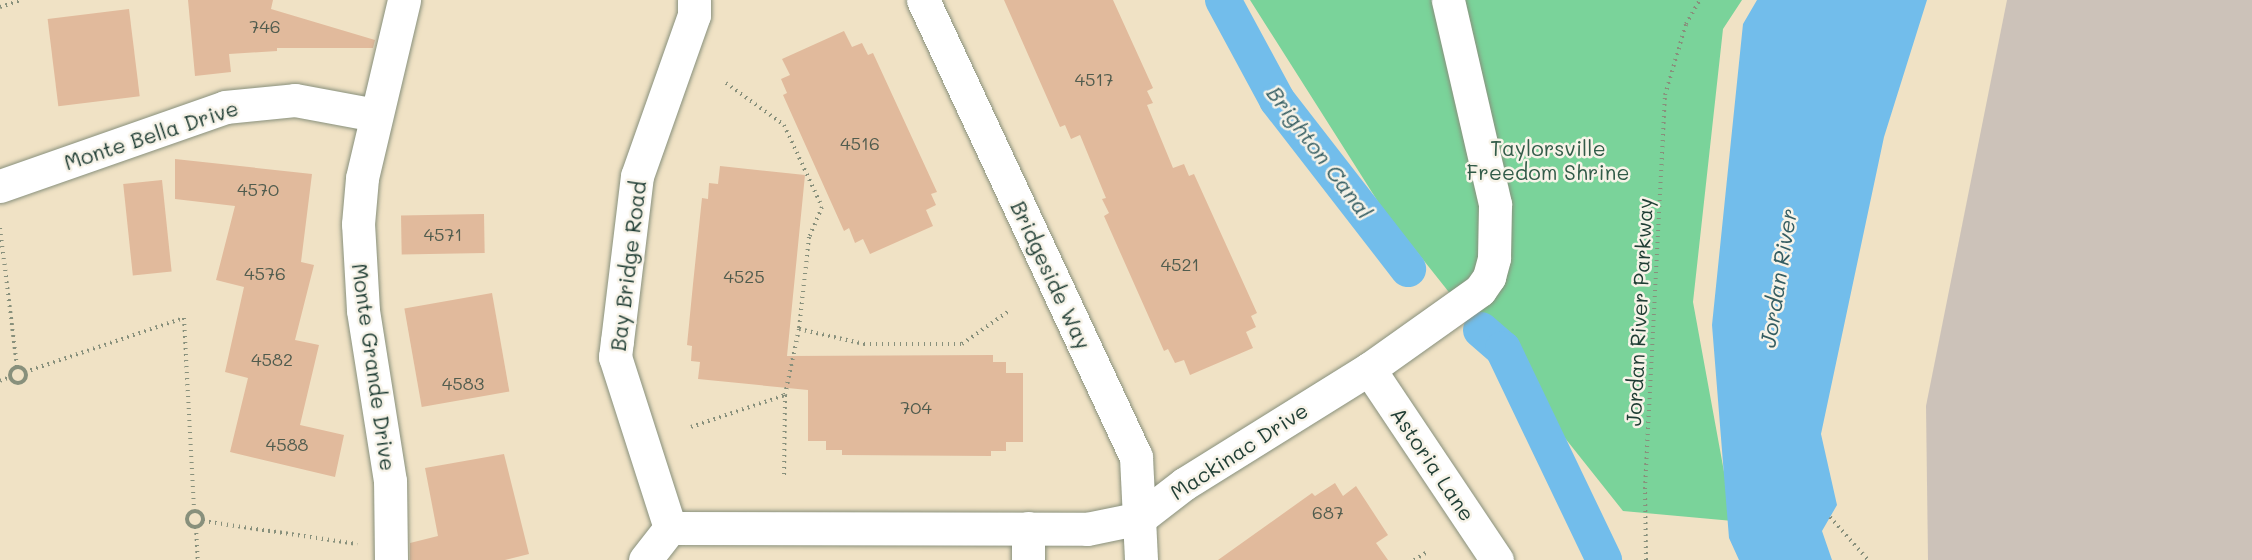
<!DOCTYPE html>
<style>
body{margin:0}
#map{position:relative;width:2252px;height:560px;overflow:hidden;background:#f0e2c5;font-family:Mali,sans-serif}
div>[style]{position:absolute}
[style*='--x']{left:calc(var(--x)*1px);top:calc(var(--y)*1px);width:calc(var(--w)*1px);rotate:calc(var(--a)*1deg)}
.industrial>*{inset:0;background:#ccc2b9}
.green>*{inset:0;background:#7ad39a}
.water>*{inset:0;background:#72bdeb}
.canal>*{height:36px;margin:-18px;padding:0 18px;transform-origin:18px;border-radius:18px;background:#72bdeb}
.building>*{inset:0;background:#e1ba9c;transform-origin:0 0}
.path>*{height:4px;margin-top:-2px;transform-origin:0;background:repeating-linear-gradient(90deg,#88907c 0 1.5px,transparent 0 6px)}
.path>.ring{margin:-2px;padding:0;box-sizing:content-box;background:none;border:4px solid #88907c;border-radius:50%}
.roads{filter:drop-shadow(0 0 2px #88907c) drop-shadow(0 0 2px #88907c)}
.minor>*{height:33px;margin:-16.5px;padding:0 16.5px;transform-origin:16.5px;border-radius:16.5px;background:#fff}
span{translate:-50% -50%;white-space:nowrap;text-align:center;line-height:1.15;-webkit-text-stroke:5px #f7f3e8;paint-order:stroke}
.number-label{font-size:18px;color:#505c4e}
.number-label span{-webkit-text-stroke-width:0}
.street-label{font-size:21px;color:#1f3d34}
.park-label{font-size:21px;color:#315b48}
.water-label{font-size:22px;color:#345d62;font-style:italic}
</style>
<div id="map">
<div class="industrial">
<div style="clip-path:polygon(2007px 0,2252px 0,2252px 560px,1928px 560px,1926px 406px)"></div>
</div>
<div class="green">
<div style="clip-path:polygon(1250px 0,1742px 0,1723px 29px,1693px 302px,1733px 521px,1623px 511px,1382px 208px)"></div>
</div>
<div class="water">
<div style="clip-path:polygon(1757px 0,1927px 0,1884px 137px,1821px 434px,1837px 505px,1822px 531px,1832px 560px,1739px 560px,1729px 538px,1712px 325px,1743px 24px)"></div>
</div>
<div class="canal">
<div style="--x:1223;--y:0;--w:114;--a:61.6"></div>
<div style="--x:1277;--y:100;--w:214;--a:52.2"></div>
<div style="--x:1481;--y:330;--w:29;--a:41"></div>
<div style="--x:1503;--y:349;--w:234;--a:64.4"></div>
</div>
<div class="building">
<div style="clip-path:polygon(188px 0,273px 0,271px 9px,375px 40px,373px 48px,277px 48px,277px 51px,229px 54px,231px 72px,195px 76px)"></div>
<div style="clip-path:polygon(1004px 0,1113px 0,1153px 88px,1147px 91px,1153px 103px,1147px 105px,1173px 168px,1184px 164px,1189px 176px,1194px 174px,1257px 313px,1251px 316px,1256px 327px,1246px 332px,1253px 348px,1190px 375px,1184px 360px,1175px 363px,1168px 349px,1164px 351px,1104px 216px,1109px 213px,1102px 199px,1106px 198px,1080px 135px,1071px 139px,1065px 125px,1060px 127px)"></div>
<div style="left:129px;top:9px;width:88px;height:82px;rotate:83deg"></div>
<div style="clip-path:polygon(844px 31px,852px 47px,862px 43px,868px 55px,873px 53px,937px 192px,931px 194px,936px 205px,926px 210px,933px 226px,870px 254px,863px 239px,855px 243px,849px 228px,844px 231px,783px 95px,787px 93px,781px 79px,790px 75px,782px 59px)"></div>
<div style="clip-path:polygon(175px 159px,312px 174px,301px 262px,314px 265px,295px 340px,319px 345px,300px 425px,344px 435px,335px 477px,230px 452px,248px 378px,225px 372px,244px 287px,216px 280px,235px 206px,175px 199px)"></div>
<div style="clip-path:polygon(720px 166px,805px 175px,787px 356px,993px 355px,993px 362px,1006px 362px,1006px 373px,1023px 373px,1023px 442px,1006px 442px,1006px 451px,991px 451px,991px 456px,842px 455px,842px 450px,826px 450px,826px 441px,808px 441px,808px 390px,698px 379px,700px 362px,691px 361px,692px 346px,687px 345px,693px 284px,702px 198px,708px 199px,709px 183px,718px 184px)"></div>
<div style="left:162px;top:180px;width:92px;height:39px;rotate:84deg"></div>
<div style="left:484px;top:214px;width:39px;height:83px;rotate:89deg"></div>
<div style="left:492px;top:293px;width:100px;height:89px;rotate:80deg"></div>
<div style="clip-path:polygon(504px 454px,529px 554px,505px 560px,410px 560px,410px 543px,438px 536px,425px 468px)"></div>
<div style="clip-path:polygon(1335px 483px,1343px 496px,1356px 486px,1388px 535px,1376px 543px,1388px 560px,1218px 560px,1312px 493px,1315px 496px)"></div>
</div>
<div class="path">
<div style="--x:0;--y:7;--w:22;--a:-18"></div>
<div style="--x:726;--y:83;--w:72;--a:35.9"></div>
<div style="--x:784;--y:125;--w:90;--a:65.1"></div>
<div style="--x:822;--y:207;--w:33;--a:113"></div>
<div style="--x:809;--y:237;--w:93;--a:96.2"></div>
<div style="--x:799;--y:329;--w:67;--a:102"></div>
<div style="--x:785;--y:395;--w:82;--a:90.7"></div>
<div style="--x:0;--y:228;--w:140;--a:83"></div>
<div style="--x:799;--y:329;--w:67;--a:13"></div>
<div style="--x:864;--y:344;--w:98;--a:0"></div>
<div style="--x:962;--y:344;--w:57;--a:-35.1"></div>
<div class="ring" style="left:10px;top:367px;width:12px;height:12px"></div>
<div style="--x:25;--y:372;--w:168;--a:-18.8"></div>
<div style="--x:184;--y:318;--w:193;--a:87"></div>
<div style="--x:0;--y:381;--w:11;--a:-22"></div>
<div style="--x:691;--y:427;--w:99;--a:-18.8"></div>
<div class="ring" style="left:187px;top:511px;width:12px;height:12px"></div>
<div style="--x:1830;--y:517;--w:57;--a:48.5"></div>
<div style="--x:203;--y:521;--w:156;--a:8.5"></div>
<div style="--x:196;--y:527;--w:33;--a:87"></div>
<div style="--x:1414;--y:560;--w:17;--a:-31"></div>
<div style="--x:1646;--y:560;--w:71;--a:-90.8"></div>
<div style="--x:1645;--y:489;--w:395;--a:-87.1"></div>
<div style="--x:1665;--y:95;--w:74;--a:-73.5"></div>
<div style="--x:1686;--y:24;--w:28;--a:-60"></div>
</div>
<div class="roads">
<div class="minor">
<div style="--x:923;--y:0;--w:504;--a:65.01"></div>
<div style="--x:1136;--y:457;--w:103;--a:87.2"></div>
<div style="--x:0;--y:186;--w:238;--a:-19.3"></div>
<div style="--x:225;--y:107;--w:70;--a:-5.7"></div>
<div style="--x:295;--y:100;--w:82;--a:10.5"></div>
<div style="--x:1369;--y:369;--w:230;--a:56.2"></div>
<div style="--x:670;--y:528;--w:417;--a:0.1"></div>
<div style="--x:1087;--y:529;--w:54;--a:-11.7"></div>
<div style="--x:1140;--y:518;--w:56;--a:-37.7"></div>
<div style="--x:1184;--y:484;--w:218;--a:-31.9"></div>
<div style="--x:1369;--y:369;--w:136;--a:-35.4"></div>
<div style="--x:1480;--y:290;--w:16;--a:-55"></div>
<div style="--x:1489;--y:277;--w:20;--a:-75"></div>
<div style="--x:1494;--y:258;--w:54;--a:-88.9"></div>
<div style="--x:1495;--y:204;--w:209;--a:-103"></div>
<div style="--x:391;--y:560;--w:79;--a:-90.7"></div>
<div style="--x:390;--y:481;--w:173;--a:-99"></div>
<div style="--x:363;--y:310;--w:86;--a:-93.3"></div>
<div style="--x:358;--y:224;--w:46;--a:-85"></div>
<div style="--x:362;--y:178;--w:183;--a:-76.7"></div>
<div style="--x:645;--y:560;--w:41;--a:-52"></div>
<div style="--x:670;--y:528;--w:180;--a:-107.8"></div>
<div style="--x:615;--y:357;--w:16;--a:-83"></div>
<div style="--x:617;--y:341;--w:166;--a:-83.1"></div>
<div style="--x:637;--y:176;--w:171;--a:-70.5"></div>
<div style="--x:694;--y:15;--w:15;--a:-90"></div>
<div style="--x:1028;--y:560;--w:32;--a:-90"></div>
</div>
</div>
<div class="number-label">
<span style="left:265px;top:26px">746</span>
<span style="left:1094px;top:79px">4517</span>
<span style="left:860px;top:143px">4516</span>
<span style="left:258px;top:189px">4570</span>
<span style="left:443px;top:234px">4571</span>
<span style="left:1180px;top:264px">4521</span>
<span style="left:265px;top:273px">4576</span>
<span style="left:744px;top:276px">4525</span>
<span style="left:272px;top:359px">4582</span>
<span style="left:463px;top:383px">4583</span>
<span style="left:916px;top:407px">704</span>
<span style="left:287px;top:444px">4588</span>
<span style="left:1328px;top:512px">687</span>
</div>
<div class="street-label">
<span style="left:151px;top:135px;rotate:-18deg">Monte Bella Drive</span>
<span style="left:628px;top:266px;rotate:-83deg">Bay Bridge Road</span>
<span style="left:1051px;top:275px;rotate:65deg">Bridgeside Way</span>
<span style="left:1639px;top:312px;rotate:-87deg">Jordan River Parkway</span>
<span style="left:374px;top:367px;rotate:82deg">Monte Grande Drive</span>
<span style="left:1239px;top:451px;rotate:-33deg">Mackinac Drive</span>
<span style="left:1433px;top:464px;rotate:56deg">Astoria Lane</span>
</div>
<div class="park-label">
<span style="left:1548px;top:160px">Taylorsville<br>Freedom Shrine</span>
</div>
<div class="water-label">
<span style="left:1320px;top:152px;rotate:53deg">Brighton Canal</span>
<span style="left:1778px;top:278px;rotate:-81deg">Jordan River</span>
</div>
</div>
